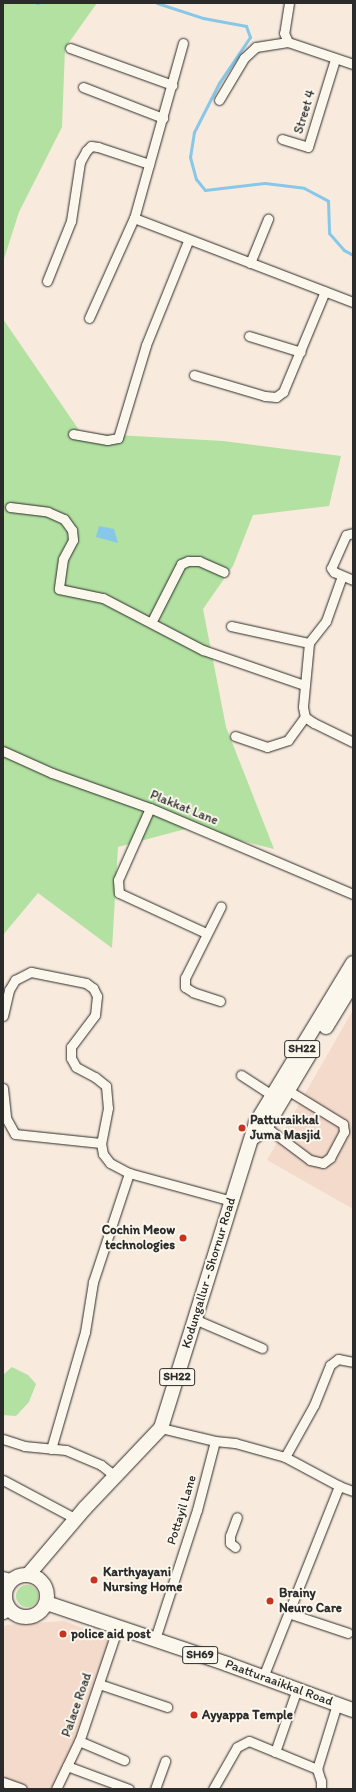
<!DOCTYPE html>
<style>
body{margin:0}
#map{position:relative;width:356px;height:1792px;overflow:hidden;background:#f8eadd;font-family:Itim,sans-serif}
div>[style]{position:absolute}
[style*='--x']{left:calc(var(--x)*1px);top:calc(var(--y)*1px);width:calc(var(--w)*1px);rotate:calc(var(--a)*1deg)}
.built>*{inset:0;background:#f4dacb}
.green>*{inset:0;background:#b2e1a1}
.round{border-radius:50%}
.water>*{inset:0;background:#87c8e8}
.stream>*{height:3px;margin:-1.5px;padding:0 1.5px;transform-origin:1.5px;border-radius:1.5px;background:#87c8e8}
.roads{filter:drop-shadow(0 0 1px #2b2b2b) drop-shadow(0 0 1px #2b2b2b)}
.street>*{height:9px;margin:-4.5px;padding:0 4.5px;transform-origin:4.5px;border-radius:4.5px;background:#fbf7ec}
.secondary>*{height:13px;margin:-6.5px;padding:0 6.5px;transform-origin:6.5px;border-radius:6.5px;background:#fbf7ec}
.primary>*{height:14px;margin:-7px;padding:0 7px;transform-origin:7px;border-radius:7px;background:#fbf7ec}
.primary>.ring{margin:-7px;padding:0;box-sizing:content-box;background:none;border:14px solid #fbf7ec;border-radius:50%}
.dots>*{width:11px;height:11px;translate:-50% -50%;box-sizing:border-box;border:2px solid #fbf7ec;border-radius:50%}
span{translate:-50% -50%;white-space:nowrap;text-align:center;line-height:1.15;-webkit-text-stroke:4px #fbf7ec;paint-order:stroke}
.shield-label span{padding:1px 3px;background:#fbf7ec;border:1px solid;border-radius:3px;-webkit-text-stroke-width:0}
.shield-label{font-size:12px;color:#2b2b2b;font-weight:700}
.street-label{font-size:13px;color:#2b2b2b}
.poi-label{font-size:13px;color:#2b2b2b;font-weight:700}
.left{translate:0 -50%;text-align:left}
.right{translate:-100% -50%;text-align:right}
.frame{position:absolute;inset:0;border:4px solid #2b2b2b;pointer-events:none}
</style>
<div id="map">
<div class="built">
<div style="clip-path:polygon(353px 1010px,353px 1209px,267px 1160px)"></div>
<div style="clip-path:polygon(64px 1621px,110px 1638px,78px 1737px,54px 1789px,31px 1789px,3px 1779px,3px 1628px,6px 1625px)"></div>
</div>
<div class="green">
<div style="clip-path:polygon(3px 3px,97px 3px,65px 48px,62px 127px,19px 212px,3px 262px)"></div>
<div style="clip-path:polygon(3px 319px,81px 433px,223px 441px,341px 456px,329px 506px,253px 515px,233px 566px,203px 609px,226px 727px,274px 849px,189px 828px,118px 847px,112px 948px,38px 893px,3px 935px)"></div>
<div style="clip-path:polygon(12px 1367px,28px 1375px,36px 1384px,29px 1402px,16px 1416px,3px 1415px,3px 1375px)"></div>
<div class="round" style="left:16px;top:1585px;width:22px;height:22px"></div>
</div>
<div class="water">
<div style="clip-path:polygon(99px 526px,114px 529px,118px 543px,96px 537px)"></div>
</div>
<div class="stream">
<div style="--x:37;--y:3;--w:1;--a:0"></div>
<div style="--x:157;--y:3;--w:48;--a:18.1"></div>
<div style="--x:203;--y:18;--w:44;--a:10.5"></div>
<div style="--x:246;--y:26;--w:12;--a:70"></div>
<div style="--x:250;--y:37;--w:55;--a:124"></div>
<div style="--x:219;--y:83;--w:55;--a:117"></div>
<div style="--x:194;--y:132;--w:25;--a:99"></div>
<div style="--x:190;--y:157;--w:23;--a:75"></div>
<div style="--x:196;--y:179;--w:14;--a:51"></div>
<div style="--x:205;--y:190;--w:60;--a:-6.7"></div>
<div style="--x:265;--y:183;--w:39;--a:7"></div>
<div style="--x:304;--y:188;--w:27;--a:28"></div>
<div style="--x:328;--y:201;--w:32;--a:88"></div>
<div style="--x:329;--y:233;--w:23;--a:49"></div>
<div style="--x:344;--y:250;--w:10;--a:29"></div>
</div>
<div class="roads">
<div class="street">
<div style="--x:289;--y:3;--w:30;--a:99"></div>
<div style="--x:284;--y:33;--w:10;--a:66"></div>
<div style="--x:288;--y:42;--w:69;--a:18.7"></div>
<div style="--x:183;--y:43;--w:182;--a:105.6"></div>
<div style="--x:134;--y:218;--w:235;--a:21"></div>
<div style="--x:70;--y:48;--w:109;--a:19.9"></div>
<div style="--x:83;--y:87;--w:86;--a:21.2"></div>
<div style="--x:219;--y:100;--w:49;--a:-59.2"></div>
<div style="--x:244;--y:58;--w:16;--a:-43"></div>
<div style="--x:256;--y:47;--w:32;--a:-9"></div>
<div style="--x:282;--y:139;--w:27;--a:17"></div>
<div style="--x:308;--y:147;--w:92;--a:-72.9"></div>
<div style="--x:250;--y:263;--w:48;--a:-67.8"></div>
<div style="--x:47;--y:281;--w:65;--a:-68.2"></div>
<div style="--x:71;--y:221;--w:60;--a:-81.3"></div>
<div style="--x:80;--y:162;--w:13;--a:-61"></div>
<div style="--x:86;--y:151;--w:7;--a:-45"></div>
<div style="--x:91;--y:146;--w:7;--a:8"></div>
<div style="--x:98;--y:147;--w:54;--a:18.4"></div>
<div style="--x:89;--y:318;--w:110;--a:-65.8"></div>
<div style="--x:249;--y:336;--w:54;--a:17.1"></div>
<div style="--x:194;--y:375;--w:74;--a:16.5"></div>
<div style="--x:265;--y:396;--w:11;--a:5"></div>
<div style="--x:276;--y:397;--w:9;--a:-36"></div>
<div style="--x:283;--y:392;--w:109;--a:-67.4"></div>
<div style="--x:73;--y:434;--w:35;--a:10"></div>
<div style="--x:107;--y:440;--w:11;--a:-10"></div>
<div style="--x:118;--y:438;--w:97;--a:-73.2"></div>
<div style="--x:146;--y:345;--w:112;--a:-68"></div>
<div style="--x:10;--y:507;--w:38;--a:7"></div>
<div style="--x:48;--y:512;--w:17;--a:24"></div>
<div style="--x:64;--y:519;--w:14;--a:54"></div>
<div style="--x:72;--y:530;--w:10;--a:84"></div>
<div style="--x:73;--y:540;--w:21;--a:118"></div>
<div style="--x:63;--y:559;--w:30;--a:98"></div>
<div style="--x:59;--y:589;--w:45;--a:11.6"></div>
<div style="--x:103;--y:598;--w:113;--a:27.5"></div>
<div style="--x:203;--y:650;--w:107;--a:19.1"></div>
<div style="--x:353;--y:533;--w:7;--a:164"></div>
<div style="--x:346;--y:535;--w:36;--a:114"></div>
<div style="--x:331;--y:568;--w:5;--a:53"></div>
<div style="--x:334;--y:572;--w:21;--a:23"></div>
<div style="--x:342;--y:576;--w:48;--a:109.6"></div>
<div style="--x:326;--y:621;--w:28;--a:128"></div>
<div style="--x:309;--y:643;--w:64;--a:95.4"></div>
<div style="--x:303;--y:707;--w:10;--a:79"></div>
<div style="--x:305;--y:717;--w:11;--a:34"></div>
<div style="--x:314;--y:723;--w:43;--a:26"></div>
<div style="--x:152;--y:621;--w:64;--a:-63"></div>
<div style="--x:181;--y:564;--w:8;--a:-23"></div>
<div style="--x:188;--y:561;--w:11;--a:0"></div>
<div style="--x:199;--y:561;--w:27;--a:24"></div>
<div style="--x:231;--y:626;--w:80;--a:12.3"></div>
<div style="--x:235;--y:736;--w:34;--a:19"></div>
<div style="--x:267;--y:747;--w:22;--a:-18"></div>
<div style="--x:288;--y:740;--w:29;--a:-54"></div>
<div style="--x:3;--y:751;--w:54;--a:24.2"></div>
<div style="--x:52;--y:773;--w:104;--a:19.7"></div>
<div style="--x:150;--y:808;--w:220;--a:23"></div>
<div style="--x:150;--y:808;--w:79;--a:114"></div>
<div style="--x:118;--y:880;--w:13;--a:86"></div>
<div style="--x:119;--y:893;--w:96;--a:24.7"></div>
<div style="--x:220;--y:1001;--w:28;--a:-162"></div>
<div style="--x:193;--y:992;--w:9;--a:-148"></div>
<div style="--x:185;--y:987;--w:9;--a:-90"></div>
<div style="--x:185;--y:978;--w:80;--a:-63.4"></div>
<div style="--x:3;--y:1016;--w:27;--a:-77"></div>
<div style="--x:9;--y:990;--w:12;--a:-59"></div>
<div style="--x:15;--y:980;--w:18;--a:-27"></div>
<div style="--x:31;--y:972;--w:56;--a:11.3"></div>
<div style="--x:86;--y:983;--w:9;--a:36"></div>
<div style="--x:93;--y:988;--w:9;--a:63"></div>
<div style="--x:97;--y:996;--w:19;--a:96"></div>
<div style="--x:95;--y:1015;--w:40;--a:127"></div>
<div style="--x:71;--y:1047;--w:11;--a:90"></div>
<div style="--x:71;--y:1058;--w:10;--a:61"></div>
<div style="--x:76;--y:1067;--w:21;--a:28"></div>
<div style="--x:95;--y:1077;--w:14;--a:39"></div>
<div style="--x:106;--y:1086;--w:22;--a:85"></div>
<div style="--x:108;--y:1108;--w:36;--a:101"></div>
<div style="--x:241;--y:1075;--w:38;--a:33"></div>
<div style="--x:3;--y:1088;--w:30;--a:84"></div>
<div style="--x:6;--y:1118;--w:18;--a:61"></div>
<div style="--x:15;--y:1134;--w:86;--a:6"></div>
<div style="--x:101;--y:1143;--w:11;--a:80"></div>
<div style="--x:103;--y:1154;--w:11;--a:52"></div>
<div style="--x:110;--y:1163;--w:21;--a:28"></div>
<div style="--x:129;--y:1173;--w:107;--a:15.2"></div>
<div style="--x:266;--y:1127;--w:55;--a:36.9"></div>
<div style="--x:310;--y:1160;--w:13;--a:13"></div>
<div style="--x:323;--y:1163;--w:9;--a:-36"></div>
<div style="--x:330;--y:1158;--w:30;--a:-62"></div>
<div style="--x:344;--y:1132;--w:8;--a:-97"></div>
<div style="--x:343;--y:1124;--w:63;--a:-148.6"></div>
<div style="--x:194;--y:1319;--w:74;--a:23.1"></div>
<div style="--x:3;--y:1439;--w:22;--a:18"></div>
<div style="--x:24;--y:1446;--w:42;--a:5.4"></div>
<div style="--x:66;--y:1450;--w:38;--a:23"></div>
<div style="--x:101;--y:1465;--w:18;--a:38"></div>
<div style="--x:215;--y:1441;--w:20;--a:6"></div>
<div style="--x:235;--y:1443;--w:52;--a:15.6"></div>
<div style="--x:285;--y:1457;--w:60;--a:-60.9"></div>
<div style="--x:314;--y:1405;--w:43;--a:-68.2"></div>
<div style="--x:330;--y:1365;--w:10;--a:-37"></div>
<div style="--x:338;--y:1359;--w:15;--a:11"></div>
<div style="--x:51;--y:1449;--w:122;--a:-73.8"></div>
<div style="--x:85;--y:1332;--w:51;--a:-80.9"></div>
<div style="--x:93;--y:1282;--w:115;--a:-71.7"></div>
<div style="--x:285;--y:1457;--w:61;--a:28.2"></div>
<div style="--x:339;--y:1486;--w:15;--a:20"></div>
<div style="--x:3;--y:1480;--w:83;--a:28.1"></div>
<div style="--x:235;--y:1547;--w:6;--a:-141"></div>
<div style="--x:230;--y:1543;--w:7;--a:-90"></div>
<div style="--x:230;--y:1536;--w:20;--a:-70"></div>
<div style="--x:3;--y:1576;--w:10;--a:17"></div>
<div style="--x:288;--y:1613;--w:63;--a:18.4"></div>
<div style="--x:155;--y:1639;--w:136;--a:-72"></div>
<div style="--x:197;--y:1510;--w:71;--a:-75.4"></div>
<div style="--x:215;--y:1441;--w:56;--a:-166.5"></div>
<div style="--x:263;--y:1677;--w:206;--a:-68.3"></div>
<div style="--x:99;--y:1684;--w:72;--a:18.7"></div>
<div style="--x:79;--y:1741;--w:49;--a:22.9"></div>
<div style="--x:275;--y:1752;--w:67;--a:-70.8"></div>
<div style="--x:67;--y:1766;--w:66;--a:20.4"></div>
<div style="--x:317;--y:1769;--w:13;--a:72"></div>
<div style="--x:321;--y:1781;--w:8;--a:90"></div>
<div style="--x:3;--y:1782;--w:20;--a:20"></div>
<div style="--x:56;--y:1789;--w:55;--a:-64.4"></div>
<div style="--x:80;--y:1739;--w:118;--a:-71.3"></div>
<div style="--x:155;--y:1789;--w:30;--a:-70"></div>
<div style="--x:213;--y:1789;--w:48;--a:-60.3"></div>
<div style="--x:237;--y:1747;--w:13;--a:-27"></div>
<div style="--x:249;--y:1741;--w:74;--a:22.4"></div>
<div style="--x:317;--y:1769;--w:68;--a:-72.9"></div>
</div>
<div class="secondary">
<div style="--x:3;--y:1612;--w:7;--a:-56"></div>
</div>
<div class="primary">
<div style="--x:326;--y:1027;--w:52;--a:-58.5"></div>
<div style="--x:254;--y:1137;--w:16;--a:-40"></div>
<div style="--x:266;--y:1127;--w:84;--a:-59.2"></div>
<div class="ring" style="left:5px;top:1575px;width:28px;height:28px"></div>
<div style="--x:28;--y:1575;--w:88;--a:-49.6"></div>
<div style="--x:85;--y:1508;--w:110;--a:-46.5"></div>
<div style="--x:161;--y:1428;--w:319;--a:-72.7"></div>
<div style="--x:256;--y:1123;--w:187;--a:-58.8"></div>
<div style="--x:47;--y:1603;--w:190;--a:18.7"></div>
<div style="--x:227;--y:1664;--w:134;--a:20.1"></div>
</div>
</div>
<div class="dots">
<div style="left:242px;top:1128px;background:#c8321e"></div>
<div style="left:183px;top:1238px;background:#c8321e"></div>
<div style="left:94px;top:1580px;background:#c8321e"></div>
<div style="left:270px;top:1601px;background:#c8321e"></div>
<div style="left:63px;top:1634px;background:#c8321e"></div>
<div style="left:194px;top:1715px;background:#c8321e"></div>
</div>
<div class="shield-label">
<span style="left:302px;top:1049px">SH22</span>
<span style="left:177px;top:1377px">SH22</span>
<span style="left:200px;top:1655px">SH69</span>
</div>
<div class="street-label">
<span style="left:305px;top:112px;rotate:-73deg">Street 4</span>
<span style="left:184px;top:808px;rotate:22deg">Plakkat Lane</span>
<span style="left:209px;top:1273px;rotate:-73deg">Kodungallur - Shornur Road</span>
<span style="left:182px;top:1510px;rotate:-73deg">Pottayil Lane</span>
<span style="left:279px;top:1683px;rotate:20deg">Paatturaaikkal Road</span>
<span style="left:77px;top:1705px;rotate:-71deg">Palace Road</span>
</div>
<div class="poi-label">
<span class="left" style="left:250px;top:1128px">Patturaikkal<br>Juma Masjid</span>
<span class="right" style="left:175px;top:1238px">Cochin Meow<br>technologies</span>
<span class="left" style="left:103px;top:1580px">Karthyayani<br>Nursing Home</span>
<span class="left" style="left:279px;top:1601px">Brainy<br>Neuro Care</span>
<span class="left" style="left:71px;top:1634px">police aid post</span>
<span class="left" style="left:202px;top:1715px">Ayyappa Temple</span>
</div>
<div class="frame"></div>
</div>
